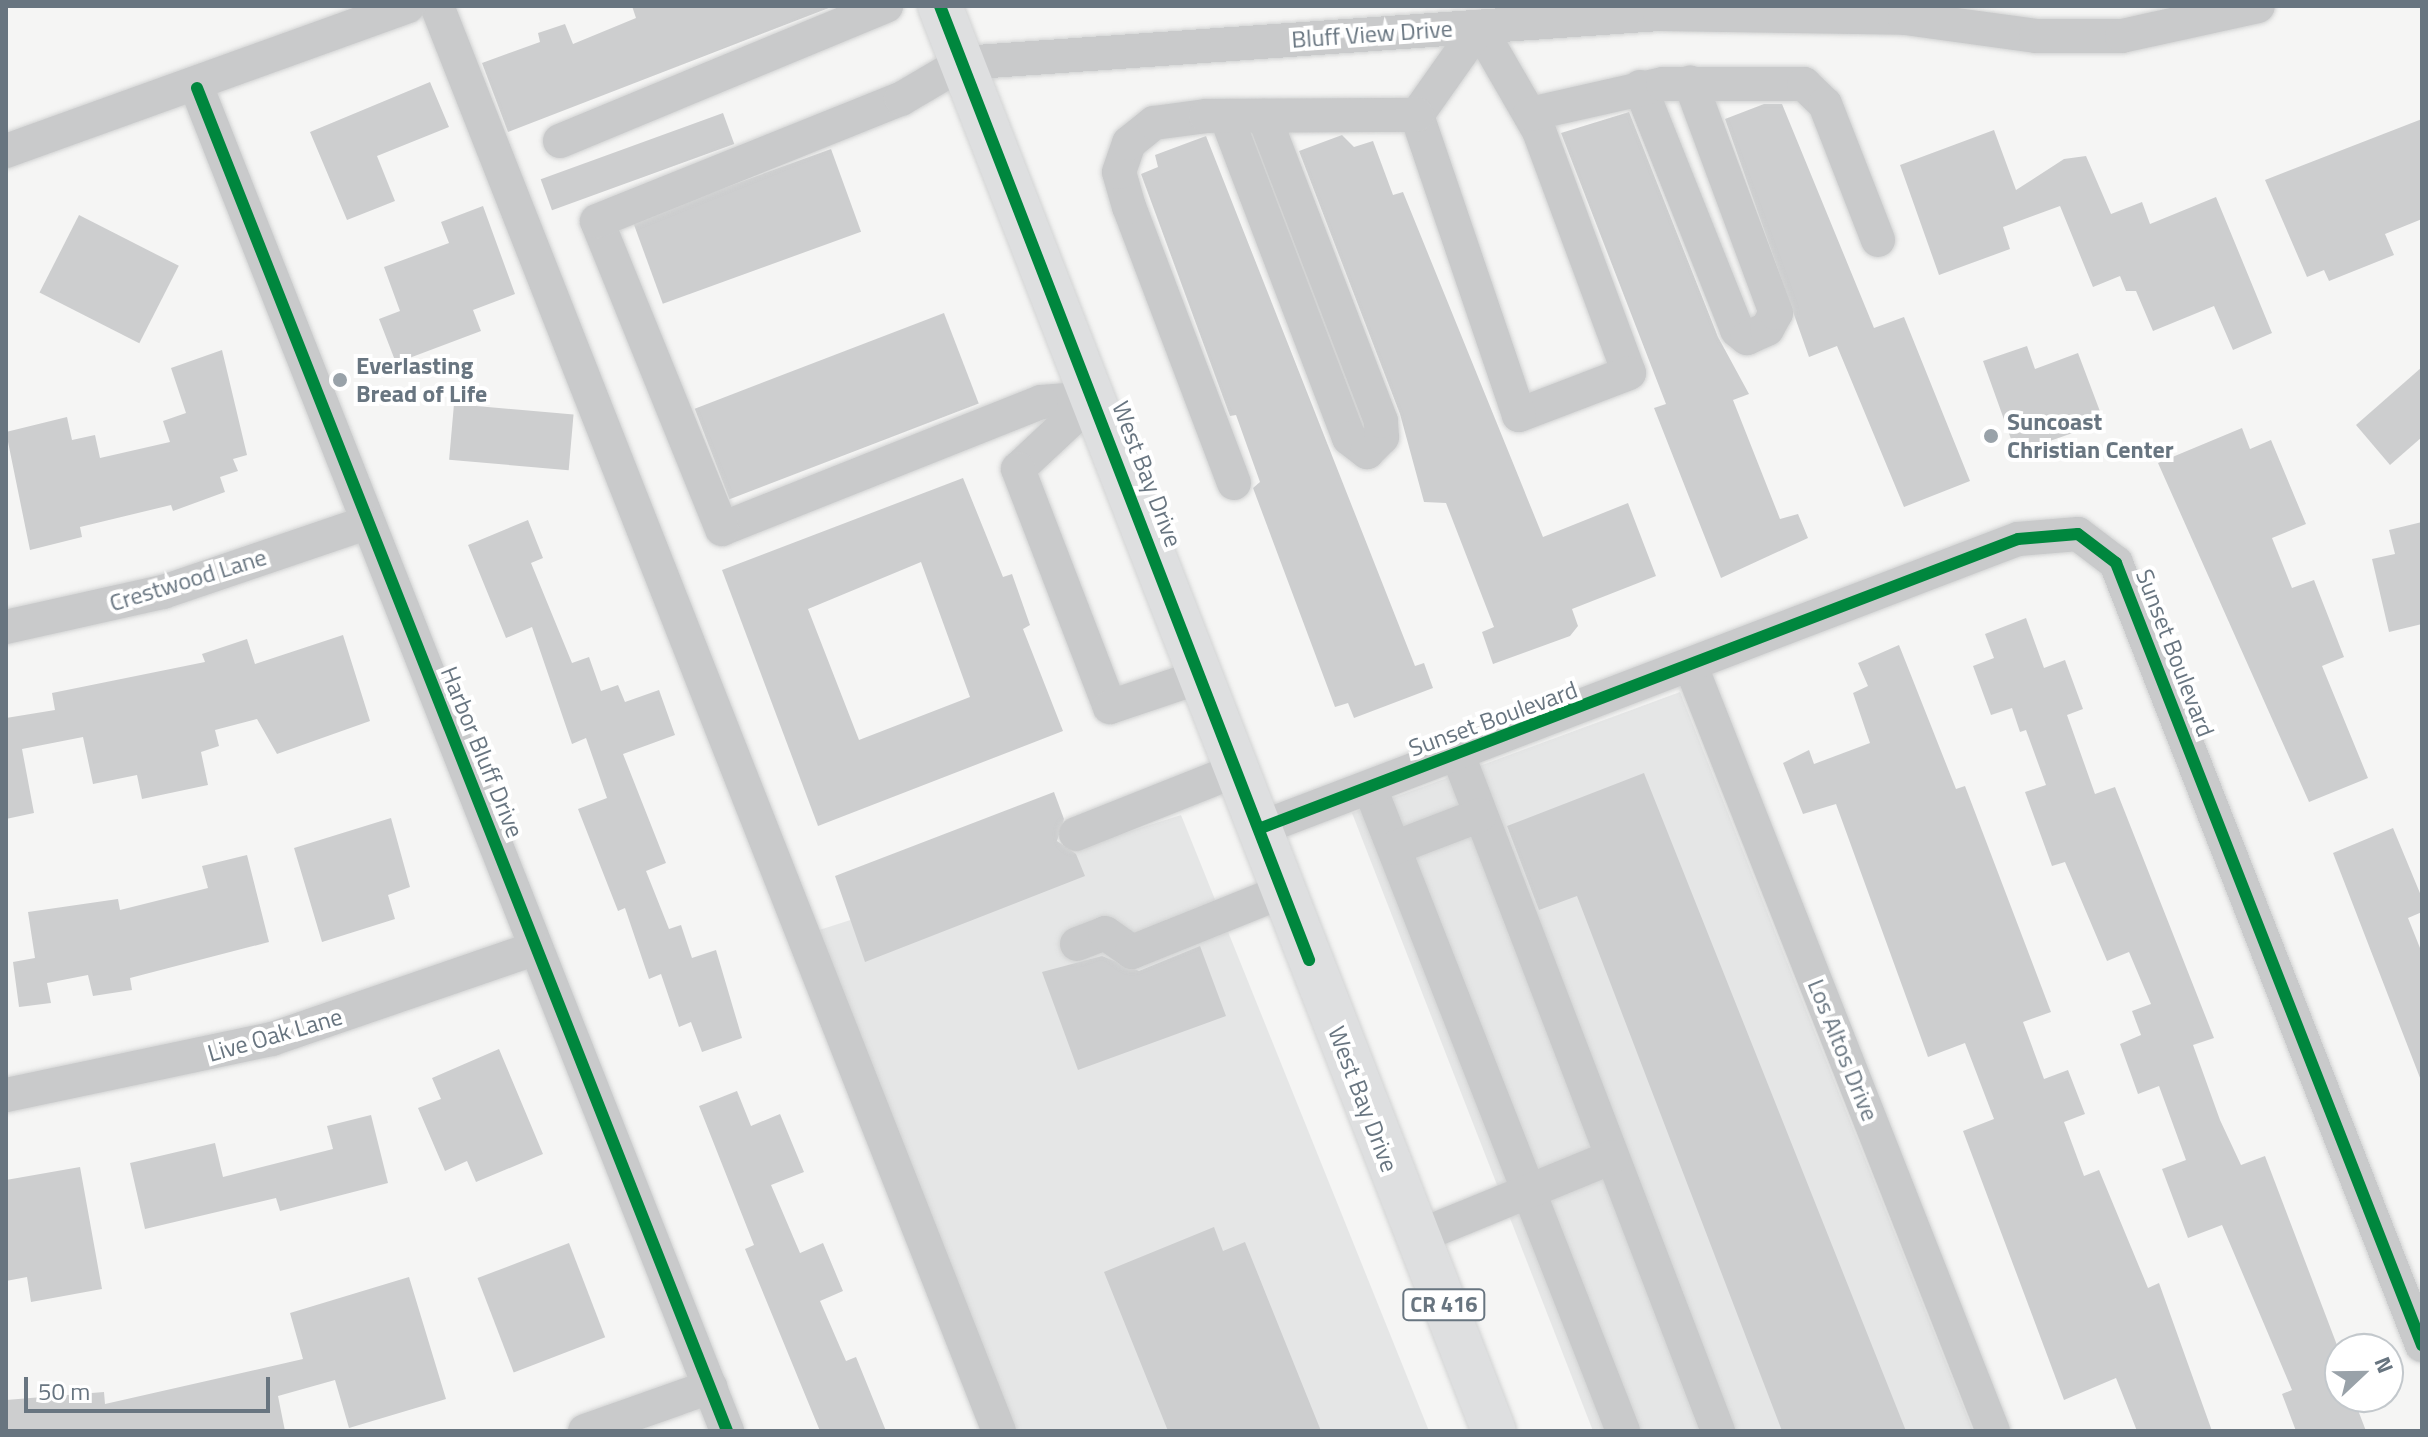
<!DOCTYPE html>
<style>
body{margin:0}
#map{position:relative;width:2428px;height:1437px;overflow:hidden;background:#f5f5f4;font-family:"Titillium Web",sans-serif}
div>[style]{position:absolute}
[style*='--x']{left:calc(var(--x)*1px);top:calc(var(--y)*1px);width:calc(var(--w)*1px);rotate:calc(var(--a)*1deg)}
.built>*{inset:0;background:#e5e6e6}
.building>*{inset:0;background:#cdcecf;transform-origin:0 0}
.roads{filter:drop-shadow(0 0 2px #d2d3d3) drop-shadow(0 0 2px #d2d3d3)}
.minor>*{height:34px;margin:-17px;padding:0 17px;transform-origin:17px;border-radius:17px;background:#c9cacb}
.major>*{height:44px;margin:-22px;padding:0 22px;transform-origin:22px;border-radius:22px;background:#dedfe0}
.cycleway>*{height:12px;margin:-6px;padding:0 6px;transform-origin:6px;border-radius:6px;background:#00873e}
.dots>*{width:22px;height:22px;translate:-50% -50%;box-sizing:border-box;border:4px solid #fff;border-radius:50%}
span{translate:-50% -50%;white-space:nowrap;text-align:center;line-height:1.15;-webkit-text-stroke:8px #fff;paint-order:stroke}
.shield-label span{padding:2px 6px;background:#fff;border:2px solid;border-radius:6px;-webkit-text-stroke-width:0}
.shield-label{font-size:22px;color:#687580;font-weight:700}
.street-label{font-size:24px;color:#687580}
.poi-label{font-size:24px;color:#687580;font-weight:700}
.left{translate:0 -50%;text-align:left}
.frame{position:absolute;inset:0;border:8px solid #687580;pointer-events:none}
.north{position:absolute;left:2324px;top:1333px;width:80px;height:80px;box-sizing:border-box;background:#fff;border:2px solid #c3c8cc;border-radius:50%;rotate:68deg;font-size:22px;font-weight:700;line-height:32px;text-align:center;color:#687580}
.north::after{content:'';display:block;margin:auto;width:28px;height:36px;background:#99a2a9;clip-path:polygon(50% 0,100% 100%,50% 72%,0 100%)}
.scale{position:absolute;left:24px;top:1377px;width:246px;height:36px;box-sizing:border-box;border:4px solid #687580;border-top:0;padding-left:10px;font-size:24px;line-height:28px;white-space:nowrap;color:#687580;-webkit-text-stroke:6px #fff;paint-order:stroke}
</style>
<div id="map">
<div class="built">
<div style="clip-path:polygon(1680px 692px,1973px 1431px,1593px 1431px,1352px 813px)"></div>
<div style="clip-path:polygon(1181px 815px,1429px 1431px,992px 1431px,794px 938px)"></div>
</div>
<div class="building">
<div style="clip-path:polygon(632px 6px,834px 6px,508px 132px,482px 63px,540px 42px,538px 33px,565px 24px,573px 44px,636px 18px)"></div>
<div style="clip-path:polygon(430px 82px,449px 127px,377px 156px,395px 201px,347px 220px,310px 132px)"></div>
<div style="clip-path:polygon(1764px 104px,1782px 104px,1874px 328px,1904px 317px,1970px 481px,1904px 507px,1837px 346px,1809px 357px,1725px 119px)"></div>
<div style="clip-path:polygon(1629px 112px,1718px 337px,1749px 394px,1733px 400px,1780px 519px,1798px 514px,1808px 538px,1721px 578px,1654px 408px,1666px 404px,1561px 133px)"></div>
<div style="left:723px;top:113px;width:33px;height:194px;rotate:70deg"></div>
<div style="clip-path:polygon(2422px 119px,2422px 219px,2385px 234px,2394px 255px,2329px 281px,2324px 270px,2307px 277px,2265px 180px)"></div>
<div style="clip-path:polygon(1994px 130px,2016px 190px,2064px 159px,2086px 156px,2111px 214px,2142px 202px,2150px 224px,2216px 197px,2272px 333px,2233px 350px,2214px 306px,2153px 331px,2136px 291px,2126px 291px,2120px 276px,2093px 287px,2060px 206px,2003px 227px,2010px 249px,1939px 275px,1900px 165px)"></div>
<div style="clip-path:polygon(1342px 135px,1354px 147px,1373px 141px,1393px 195px,1403px 192px,1543px 537px,1628px 503px,1656px 576px,1572px 609px,1578px 626px,1570px 636px,1493px 664px,1482px 632px,1494px 627px,1446px 503px,1424px 502px,1400px 414px,1299px 151px)"></div>
<div style="clip-path:polygon(1206px 136px,1415px 666px,1424px 663px,1433px 688px,1354px 718px,1348px 703px,1335px 707px,1253px 488px,1260px 482px,1236px 415px,1230px 416px,1141px 174px,1158px 167px,1155px 155px)"></div>
<div style="left:831px;top:149px;width:88px;height:211px;rotate:70deg"></div>
<div style="clip-path:polygon(483px 206px,515px 294px,473px 310px,481px 331px,396px 363px,379px 319px,400px 311px,384px 267px,449px 243px,441px 222px)"></div>
<div style="left:79px;top:215px;width:112px;height:87px;rotate:27deg"></div>
<div style="left:944px;top:313px;width:97px;height:267px;rotate:69deg"></div>
<div style="clip-path:polygon(2027px 346px,2035px 369px,2078px 353px,2104px 422px,2016px 453px,1983px 361px)"></div>
<div style="clip-path:polygon(222px 350px,247px 455px,233px 459px,238px 471px,220px 477px,225px 492px,173px 511px,171px 505px,80px 527px,82px 537px,30px 550px,6px 432px,67px 417px,72px 440px,95px 435px,100px 458px,170px 442px,163px 421px,186px 413px,171px 368px)"></div>
<div style="clip-path:polygon(2422px 367px,2422px 437px,2390px 465px,2356px 425px)"></div>
<div style="left:454px;top:404px;width:120px;height:56px;rotate:5deg"></div>
<div style="clip-path:polygon(2242px 428px,2250px 449px,2271px 440px,2306px 524px,2272px 538px,2292px 588px,2314px 580px,2344px 657px,2322px 666px,2368px 778px,2309px 802px,2158px 463px)"></div>
<div style="clip-path:polygon(evenodd,963px 478px,1003px 577px,1012px 574px,1030px 625px,1023px 629px,1063px 731px,818px 826px,722px 570px,963px 478px,921px 562px,970px 697px,859px 740px,808px 609px,921px 562px)"></div>
<div style="clip-path:polygon(528px 520px,543px 558px,531px 563px,572px 663px,589px 657px,601px 691px,618px 685px,625px 702px,659px 690px,675px 735px,623px 754px,666px 863px,646px 871px,669px 929px,681px 925px,692px 958px,716px 950px,742px 1038px,702px 1052px,691px 1022px,679px 1027px,661px 974px,649px 979px,625px 908px,618px 911px,578px 809px,607px 798px,586px 738px,572px 744px,532px 627px,506px 638px,468px 545px)"></div>
<div style="clip-path:polygon(2422px 522px,2422px 624px,2389px 632px,2372px 559px,2395px 554px,2389px 530px)"></div>
<div style="clip-path:polygon(2026px 618px,2044px 668px,2065px 660px,2083px 709px,2067px 715px,2095px 794px,2115px 787px,2214px 1038px,2193px 1045px,2220px 1120px,2241px 1165px,2265px 1156px,2340px 1353px,2340px 1397px,2353px 1397px,2366px 1431px,2296px 1431px,2282px 1394px,2292px 1390px,2222px 1225px,2188px 1238px,2162px 1169px,2186px 1160px,2159px 1086px,2138px 1094px,2120px 1044px,2141px 1035px,2132px 1011px,2151px 1004px,2129px 952px,2107px 961px,2065px 862px,2052px 866px,2025px 792px,2046px 785px,2026px 730px,2020px 732px,2012px 708px,1991px 715px,1973px 666px,1994px 658px,1985px 634px)"></div>
<div style="clip-path:polygon(343px 635px,370px 721px,277px 754px,257px 719px,215px 730px,219px 746px,201px 752px,208px 785px,142px 799px,137px 775px,93px 784px,83px 737px,22px 749px,34px 813px,6px 819px,6px 718px,55px 710px,52px 693px,205px 662px,202px 654px,247px 639px,255px 664px)"></div>
<div style="clip-path:polygon(1899px 645px,1956px 789px,1965px 786px,2051px 1012px,2023px 1022px,2044px 1079px,2068px 1070px,2085px 1114px,2064px 1122px,2084px 1176px,2099px 1170px,2148px 1288px,2159px 1283px,2212px 1431px,2137px 1431px,2116px 1378px,2064px 1400px,1963px 1131px,1994px 1119px,1965px 1043px,1928px 1057px,1836px 804px,1803px 814px,1783px 763px,1809px 750px,1814px 764px,1870px 743px,1853px 693px,1868px 686px,1858px 663px)"></div>
<div style="clip-path:polygon(1644px 773px,1906px 1431px,1782px 1431px,1577px 896px,1539px 910px,1507px 826px)"></div>
<div style="clip-path:polygon(1054px 792px,1064px 819px,1057px 841px,1076px 854px,1085px 876px,865px 962px,835px 876px)"></div>
<div style="clip-path:polygon(391px 818px,410px 887px,388px 895px,395px 919px,322px 942px,294px 848px)"></div>
<div style="clip-path:polygon(2393px 828px,2422px 898px,2422px 912px,2408px 918px,2422px 953px,2422px 1083px,2333px 853px)"></div>
<div style="clip-path:polygon(247px 855px,269px 942px,130px 978px,132px 990px,93px 996px,88px 975px,47px 983px,51px 1003px,19px 1007px,13px 962px,35px 958px,28px 912px,118px 899px,120px 910px,208px 888px,202px 866px)"></div>
<div style="clip-path:polygon(1200px 946px,1226px 1016px,1078px 1070px,1042px 972px,1102px 956px,1139px 971px)"></div>
<div style="clip-path:polygon(499px 1049px,543px 1154px,476px 1182px,467px 1161px,445px 1171px,418px 1108px,441px 1099px,432px 1078px)"></div>
<div style="clip-path:polygon(737px 1091px,751px 1126px,780px 1114px,804px 1172px,771px 1185px,800px 1253px,823px 1243px,843px 1291px,820px 1301px,846px 1361px,856px 1357px,886px 1431px,820px 1431px,745px 1249px,754px 1245px,699px 1106px)"></div>
<div style="clip-path:polygon(371px 1115px,388px 1183px,280px 1211px,276px 1198px,145px 1229px,130px 1163px,215px 1143px,223px 1177px,333px 1149px,327px 1126px)"></div>
<div style="clip-path:polygon(80px 1167px,102px 1289px,31px 1302px,27px 1277px,6px 1281px,6px 1180px)"></div>
<div style="clip-path:polygon(1214px 1227px,1223px 1251px,1245px 1242px,1321px 1431px,1168px 1431px,1104px 1272px)"></div>
<div style="left:569px;top:1243px;width:101px;height:98px;rotate:69deg"></div>
<div style="clip-path:polygon(409px 1277px,446px 1399px,349px 1428px,335px 1380px,278px 1396px,285px 1431px,6px 1431px,6px 1400px,104px 1392px,105px 1404px,303px 1359px,290px 1313px)"></div>
</div>
<div class="roads">
<div class="minor">
<div style="--x:437;--y:6;--w:1532;--a:68.48"></div>
<div style="--x:1479;--y:27;--w:120;--a:60"></div>
<div style="--x:1539;--y:131;--w:258;--a:69.6"></div>
<div style="--x:1629;--y:373;--w:118;--a:159.1"></div>
<div style="--x:1519;--y:415;--w:317;--a:-108.8"></div>
<div style="--x:1417;--y:115;--w:108;--a:-54.8"></div>
<div style="--x:1640;--y:87;--w:262;--a:68.2"></div>
<div style="--x:1737;--y:330;--w:13;--a:39"></div>
<div style="--x:1747;--y:338;--w:22;--a:-24"></div>
<div style="--x:1767;--y:329;--w:18;--a:-61"></div>
<div style="--x:1776;--y:313;--w:246;--a:-110.4"></div>
<div style="--x:197;--y:88;--w:1444;--a:68.46"></div>
<div style="--x:1530;--y:114;--w:136;--a:-12.7"></div>
<div style="--x:1663;--y:84;--w:141;--a:0"></div>
<div style="--x:1804;--y:84;--w:29;--a:44"></div>
<div style="--x:1825;--y:104;--w:146;--a:68.7"></div>
<div style="--x:1226;--y:116;--w:345;--a:69.1"></div>
<div style="--x:1349;--y:438;--w:23;--a:38"></div>
<div style="--x:1367;--y:452;--w:21;--a:-45"></div>
<div style="--x:1382;--y:437;--w:16;--a:-94"></div>
<div style="--x:1381;--y:421;--w:327;--a:-111"></div>
<div style="--x:560;--y:141;--w:353;--a:-22.5"></div>
<div style="--x:6;--y:151;--w:427;--a:-19.8"></div>
<div style="--x:1094;--y:398;--w:53;--a:175.7"></div>
<div style="--x:1041;--y:402;--w:343;--a:158.3"></div>
<div style="--x:722;--y:529;--w:332;--a:-112.1"></div>
<div style="--x:597;--y:221;--w:328;--a:-21.9"></div>
<div style="--x:901;--y:99;--w:71;--a:-30.5"></div>
<div style="--x:962;--y:63;--w:700;--a:-4.02"></div>
<div style="--x:1660;--y:14;--w:245;--a:0.9"></div>
<div style="--x:1905;--y:18;--w:132;--a:7.8"></div>
<div style="--x:2036;--y:36;--w:86;--a:0"></div>
<div style="--x:2122;--y:36;--w:139;--a:-12.4"></div>
<div style="--x:1094;--y:398;--w:104;--a:136.9"></div>
<div style="--x:1018;--y:469;--w:255;--a:68.9"></div>
<div style="--x:1110;--y:707;--w:97;--a:-18.6"></div>
<div style="--x:1234;--y:483;--w:295;--a:-110.8"></div>
<div style="--x:1129;--y:207;--w:36;--a:-106"></div>
<div style="--x:1119;--y:172;--w:31;--a:-71"></div>
<div style="--x:1129;--y:143;--w:32;--a:-39"></div>
<div style="--x:1154;--y:123;--w:52;--a:-7.7"></div>
<div style="--x:1206;--y:116;--w:211;--a:-0.3"></div>
<div style="--x:6;--y:627;--w:161;--a:-12.6"></div>
<div style="--x:163;--y:592;--w:214;--a:-18.8"></div>
<div style="--x:1692;--y:669;--w:819;--a:68.45"></div>
<div style="--x:1458;--y:755;--w:724;--a:68.96"></div>
<div style="--x:1370;--y:788;--w:691;--a:68.52"></div>
<div style="--x:1261;--y:828;--w:810;--a:-20.9"></div>
<div style="--x:2018;--y:539;--w:60;--a:-4.8"></div>
<div style="--x:2078;--y:534;--w:48;--a:37.3"></div>
<div style="--x:2116;--y:563;--w:840;--a:68.63"></div>
<div style="--x:1076;--y:834;--w:175;--a:-21.7"></div>
<div style="--x:1394;--y:848;--w:92;--a:-21"></div>
<div style="--x:1077;--y:944;--w:30;--a:-21"></div>
<div style="--x:1105;--y:933;--w:33;--a:35"></div>
<div style="--x:1132;--y:952;--w:164;--a:-21.9"></div>
<div style="--x:6;--y:1095;--w:272;--a:-11.9"></div>
<div style="--x:272;--y:1039;--w:279;--a:-19"></div>
<div style="--x:1417;--y:1237;--w:211;--a:-22.3"></div>
<div style="--x:585;--y:1431;--w:133;--a:-19.4"></div>
</div>
<div class="major">
<div style="--x:940;--y:6;--w:1529;--a:68.76"></div>
</div>
</div>
<div class="cycleway">
<div style="--x:940;--y:6;--w:1023;--a:68.85"></div>
<div style="--x:197;--y:88;--w:1444;--a:68.46"></div>
<div style="--x:1261;--y:828;--w:810;--a:-20.9"></div>
<div style="--x:2018;--y:539;--w:60;--a:-4.8"></div>
<div style="--x:2078;--y:534;--w:48;--a:37.3"></div>
<div style="--x:2116;--y:563;--w:840;--a:68.63"></div>
</div>
<div class="dots">
<div style="left:340px;top:380px;background:#99a2a9"></div>
<div style="left:1991px;top:436px;background:#99a2a9"></div>
</div>
<div class="shield-label">
<span style="left:1444px;top:1305px">CR 416</span>
</div>
<div class="street-label">
<span style="left:1372px;top:34px;rotate:-4deg">Bluff View Drive</span>
<span style="left:1147px;top:474px;rotate:69deg">West Bay Drive</span>
<span style="left:188px;top:580px;rotate:-17deg">Crestwood Lane</span>
<span style="left:2175px;top:653px;rotate:69deg">Sunset Boulevard</span>
<span style="left:1493px;top:719px;rotate:-20deg">Sunset Boulevard</span>
<span style="left:482px;top:752px;rotate:68deg">Harbor Bluff Drive</span>
<span style="left:275px;top:1035px;rotate:-16deg">Live Oak Lane</span>
<span style="left:1843px;top:1050px;rotate:68deg">Los Altos Drive</span>
<span style="left:1363px;top:1099px;rotate:69deg">West Bay Drive</span>
</div>
<div class="poi-label">
<span class="left" style="left:356px;top:380px">Everlasting<br>Bread of Life</span>
<span class="left" style="left:2007px;top:436px">Suncoast<br>Christian Center</span>
</div>
<div class="frame"></div>
<div class="north">N</div>
<div class="scale">50 m</div>
</div>
